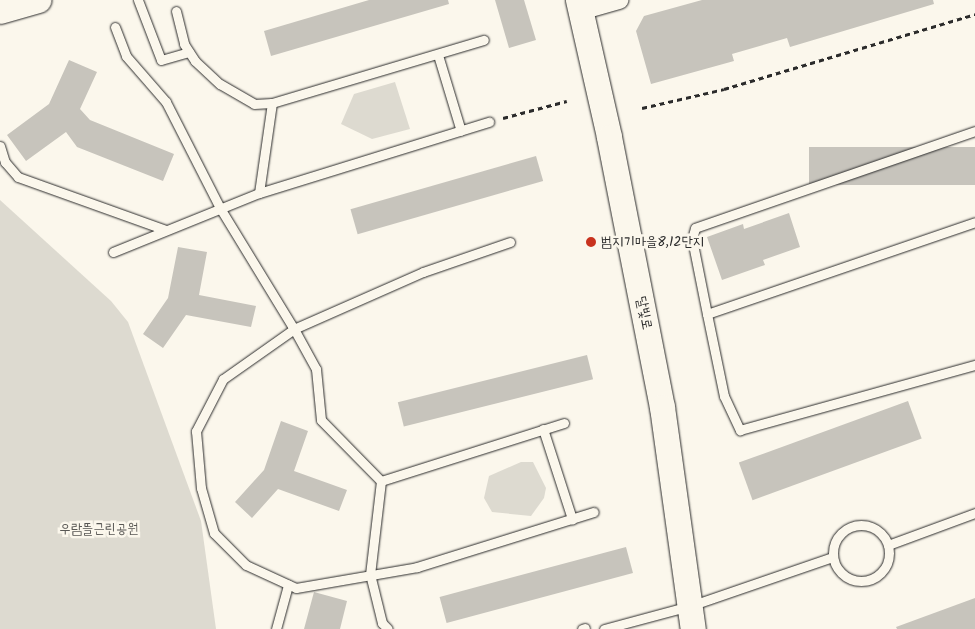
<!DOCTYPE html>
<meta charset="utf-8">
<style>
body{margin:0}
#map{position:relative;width:975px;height:629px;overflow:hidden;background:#fbf7ec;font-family:Kalam,"Poor Story",sans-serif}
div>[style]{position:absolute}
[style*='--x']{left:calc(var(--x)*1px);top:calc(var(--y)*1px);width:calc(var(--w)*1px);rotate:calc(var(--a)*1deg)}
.green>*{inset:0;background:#dddad0}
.building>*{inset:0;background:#c7c4bc;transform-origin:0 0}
.path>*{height:3px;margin-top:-1.5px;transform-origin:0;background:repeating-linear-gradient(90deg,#2b2b2b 0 5px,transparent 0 9px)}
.roads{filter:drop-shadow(0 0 1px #2b2b2b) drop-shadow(0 0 1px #2b2b2b)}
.lane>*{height:9px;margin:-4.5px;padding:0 4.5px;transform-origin:4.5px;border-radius:4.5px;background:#fbf7ec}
.lane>.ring{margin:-4.5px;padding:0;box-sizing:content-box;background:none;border:9px solid #fbf7ec;border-radius:50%}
.street>*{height:18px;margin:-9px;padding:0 9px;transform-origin:9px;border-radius:9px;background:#fbf7ec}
.secondary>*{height:25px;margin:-12.5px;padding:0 12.5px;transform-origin:12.5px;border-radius:12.5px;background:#fbf7ec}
.dots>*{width:14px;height:14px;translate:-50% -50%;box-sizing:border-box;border:2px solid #fbf7ec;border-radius:50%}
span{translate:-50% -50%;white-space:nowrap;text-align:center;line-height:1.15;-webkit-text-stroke:5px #fbf7ec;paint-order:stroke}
.poi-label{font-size:14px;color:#2b2b2b}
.left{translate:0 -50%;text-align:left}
.street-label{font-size:14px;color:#2b2b2b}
.park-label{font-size:14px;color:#585754}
</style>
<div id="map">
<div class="green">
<div style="clip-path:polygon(395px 82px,410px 129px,372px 139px,341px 124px,354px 94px)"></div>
<div style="clip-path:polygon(0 200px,111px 301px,128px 322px,201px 521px,216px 629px,0 629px)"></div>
<div style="clip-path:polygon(521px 462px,533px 462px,546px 488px,544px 498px,531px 516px,492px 512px,484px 498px,489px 476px)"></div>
</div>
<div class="building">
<div style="clip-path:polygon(369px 0,448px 0,449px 4px,271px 56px,264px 31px)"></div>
<div style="clip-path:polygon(495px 0,524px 0,536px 40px,509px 48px)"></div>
<div style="clip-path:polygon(702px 0,933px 0,934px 4px,790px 47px,787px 38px,732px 54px,734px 61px,651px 84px,636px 31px,644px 16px)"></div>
<div style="clip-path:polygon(69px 60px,97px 72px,80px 109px,90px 120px,174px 154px,163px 181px,77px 147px,66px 132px,26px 161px,7px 135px,49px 104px)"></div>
<div style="left:975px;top:147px;width:38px;height:166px;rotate:90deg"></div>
<div style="left:536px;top:156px;width:26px;height:193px;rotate:74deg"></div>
<div style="clip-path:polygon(789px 213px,800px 247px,763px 260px,765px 265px,722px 280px,707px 237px,743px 224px,744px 229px)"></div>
<div style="clip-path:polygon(178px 247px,207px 252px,199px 295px,256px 306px,251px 327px,186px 315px,163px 348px,143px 334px,168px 298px)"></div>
<div style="left:587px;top:355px;width:25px;height:195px;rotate:76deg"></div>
<div style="left:908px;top:401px;width:40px;height:180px;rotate:70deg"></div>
<div style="clip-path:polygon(281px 421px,308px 431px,294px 471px,347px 490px,339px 511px,278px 489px,252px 518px,235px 502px,264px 470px)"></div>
<div style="left:626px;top:547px;width:27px;height:193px;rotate:75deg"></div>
<div style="clip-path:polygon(314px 592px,347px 601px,340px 629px,304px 629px)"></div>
<div style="clip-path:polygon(975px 598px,975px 629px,897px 629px,896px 627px)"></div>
</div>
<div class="path">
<div style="--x:642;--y:108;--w:84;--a:-13"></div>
<div style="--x:724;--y:89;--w:262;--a:-16.6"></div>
<div style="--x:503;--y:118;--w:66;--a:-14.9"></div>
</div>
<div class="roads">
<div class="lane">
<div style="--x:138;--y:0;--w:64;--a:69"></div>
<div style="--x:161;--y:60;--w:29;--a:-16"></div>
<div style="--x:176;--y:11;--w:34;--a:76"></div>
<div style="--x:184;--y:44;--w:20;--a:57"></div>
<div style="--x:195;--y:61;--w:34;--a:43"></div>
<div style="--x:220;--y:84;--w:39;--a:30"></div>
<div style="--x:254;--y:104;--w:18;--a:-3"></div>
<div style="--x:272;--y:103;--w:221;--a:-16.6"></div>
<div style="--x:115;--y:27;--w:31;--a:69"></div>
<div style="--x:126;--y:56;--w:61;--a:49"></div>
<div style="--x:166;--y:102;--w:119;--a:63"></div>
<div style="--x:220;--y:208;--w:142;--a:58.6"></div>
<div style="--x:294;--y:329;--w:46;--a:61.2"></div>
<div style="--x:316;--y:369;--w:51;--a:84.4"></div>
<div style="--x:321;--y:420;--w:86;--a:45.5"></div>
<div style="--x:381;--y:481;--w:94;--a:96.7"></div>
<div style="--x:370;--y:574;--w:50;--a:76.2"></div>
<div style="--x:382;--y:623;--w:8;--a:45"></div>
<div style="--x:438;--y:55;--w:79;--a:73.2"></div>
<div style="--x:975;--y:131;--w:296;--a:160.9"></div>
<div style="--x:695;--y:228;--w:11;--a:105"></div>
<div style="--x:692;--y:239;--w:76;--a:78.7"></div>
<div style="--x:707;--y:314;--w:283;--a:-18.9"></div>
<div style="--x:0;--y:146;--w:17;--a:73"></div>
<div style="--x:5;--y:162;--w:20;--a:49"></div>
<div style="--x:18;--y:177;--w:157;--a:19.7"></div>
<div style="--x:259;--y:193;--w:91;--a:-81.8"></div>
<div style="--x:510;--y:242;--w:92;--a:161"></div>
<div style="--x:423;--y:272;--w:141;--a:156.2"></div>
<div style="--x:294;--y:329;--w:87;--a:144.8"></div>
<div style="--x:223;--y:379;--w:59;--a:117.4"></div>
<div style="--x:196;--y:431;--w:57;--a:85"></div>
<div style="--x:201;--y:488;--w:47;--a:73.9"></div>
<div style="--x:214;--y:533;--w:45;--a:45"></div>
<div style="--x:246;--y:565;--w:55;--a:24.7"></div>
<div style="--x:296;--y:588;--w:123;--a:-9.8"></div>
<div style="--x:417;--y:567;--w:185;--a:-17.3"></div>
<div style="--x:113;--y:252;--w:157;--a:-22"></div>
<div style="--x:259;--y:193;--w:241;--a:-17.2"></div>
<div style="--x:707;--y:314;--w:84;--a:78.3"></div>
<div style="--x:724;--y:396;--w:38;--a:65"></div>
<div style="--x:740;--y:430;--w:244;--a:-15.5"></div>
<div style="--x:543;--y:429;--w:95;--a:72.1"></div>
<div style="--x:381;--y:481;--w:192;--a:-17.6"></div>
<div class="ring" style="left:833px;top:525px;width:47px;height:47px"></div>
<div style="--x:888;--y:545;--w:93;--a:-20.2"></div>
<div style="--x:276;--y:629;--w:46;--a:-74.7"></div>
<div style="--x:582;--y:629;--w:3;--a:-18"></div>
<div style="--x:604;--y:629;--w:89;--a:-15"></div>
<div style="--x:690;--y:606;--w:150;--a:-19"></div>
</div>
<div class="street">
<div style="--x:580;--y:11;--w:41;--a:-15.8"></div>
</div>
<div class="secondary">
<div style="--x:578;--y:0;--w:140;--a:77.2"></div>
<div style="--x:609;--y:137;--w:275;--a:78.9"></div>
<div style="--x:662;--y:407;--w:224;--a:82.1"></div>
<div style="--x:0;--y:11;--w:40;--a:-16"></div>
</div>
</div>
<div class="dots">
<div style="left:591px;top:242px;background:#c8321e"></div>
</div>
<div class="poi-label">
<span class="left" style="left:601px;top:242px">범지기마을8,12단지</span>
</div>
<div class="street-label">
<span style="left:644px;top:313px;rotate:79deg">달빛로</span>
</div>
<div class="park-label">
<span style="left:99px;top:529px">우람뜰근린공원</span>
</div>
</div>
